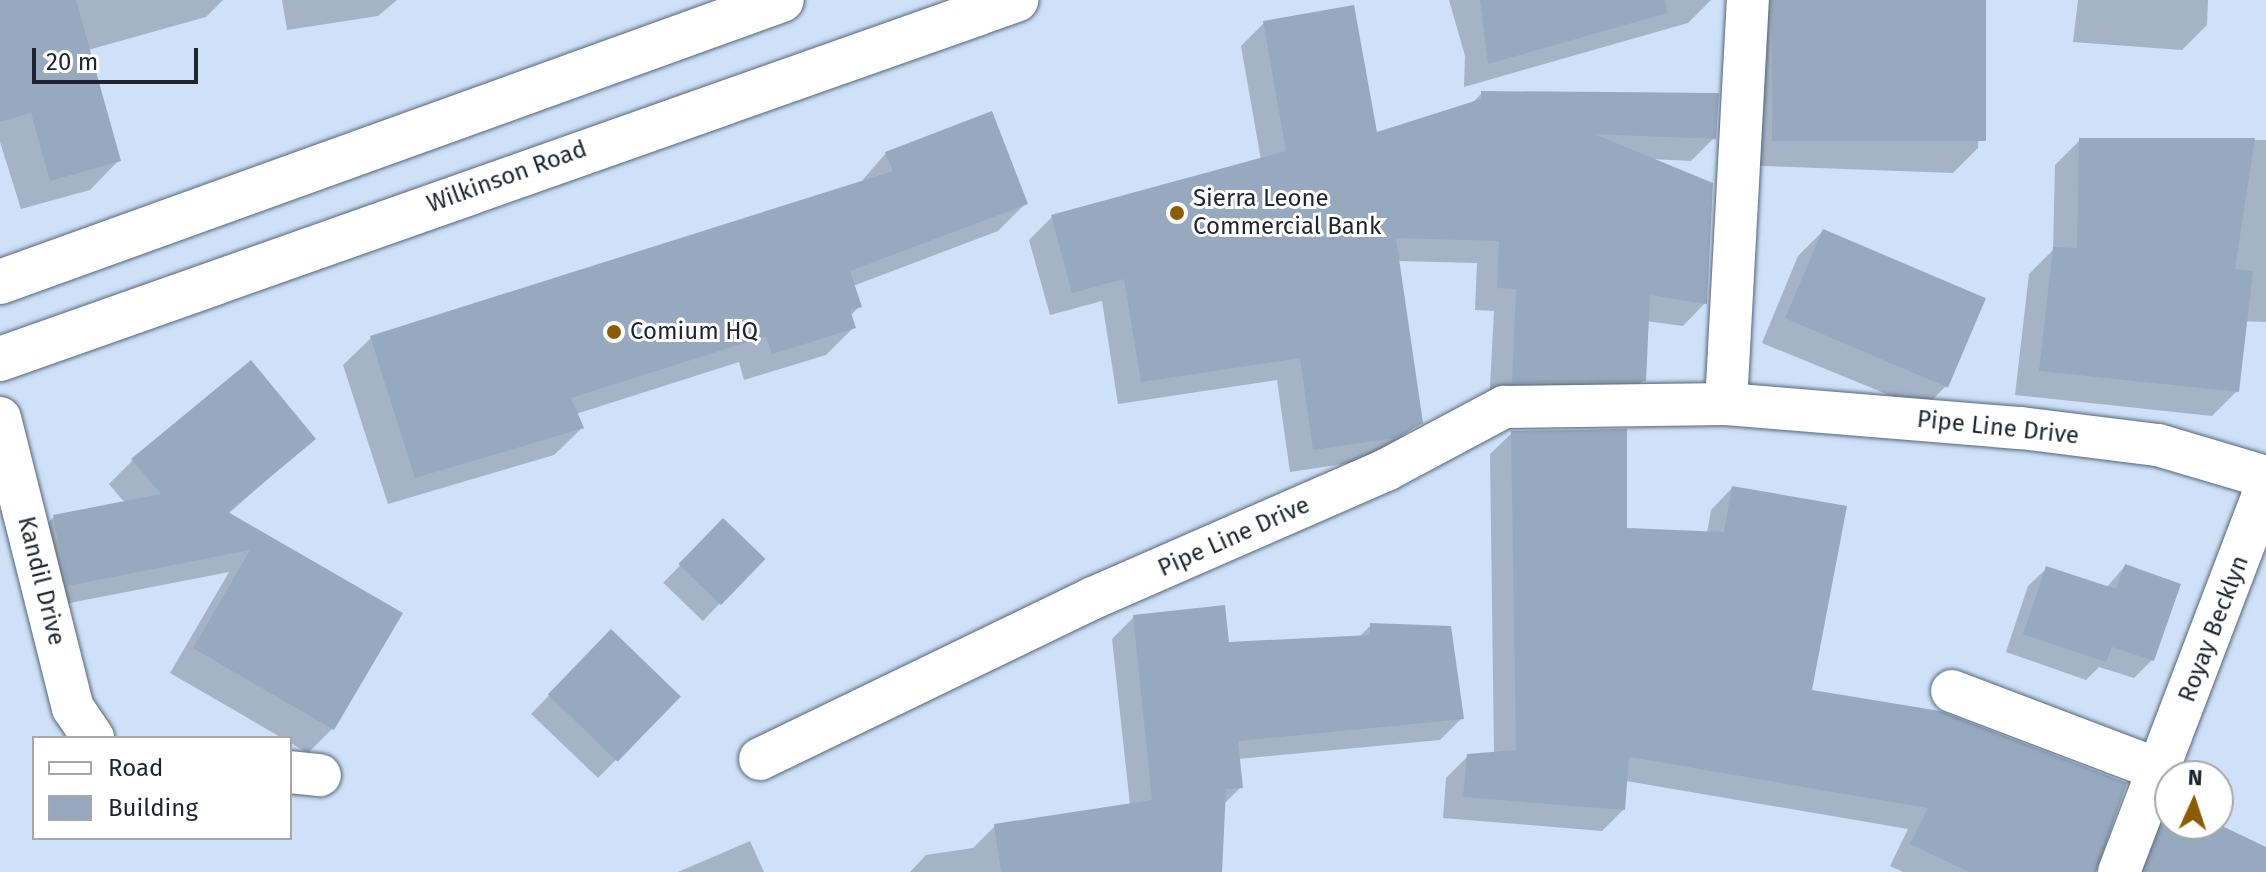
<!DOCTYPE html>
<style>
body{margin:0}
#map{position:relative;width:2266px;height:872px;overflow:hidden;background:#cee1f8;font-family:"Fira Sans",sans-serif}
div>[style]{position:absolute}
[style*='--x']{left:calc(var(--x)*1px);top:calc(var(--y)*1px);width:calc(var(--w)*1px);rotate:calc(var(--a)*1deg)}
.shadow>*{inset:0;background:#0003;transform-origin:0 0}
.building>*{inset:0;background:#97a9bf;transform-origin:0 0}
.roads{filter:drop-shadow(0 0 2px #55667a) drop-shadow(0 0 2px #55667a)}
.minor>*{height:42px;margin:-21px;padding:0 21px;transform-origin:21px;border-radius:21px;background:#fff}
.primary>*{height:44px;margin:-22px;padding:0 22px;transform-origin:22px;border-radius:22px;background:#fff}
.dots>*{width:22px;height:22px;translate:-50% -50%;box-sizing:border-box;border:4px solid #fff;border-radius:50%}
span{translate:-50% -50%;white-space:nowrap;text-align:center;line-height:1.15;-webkit-text-stroke:6px #fff;paint-order:stroke}
.street-label{font-size:24px;color:#1e252e}
.poi-label{font-size:24px;color:#1e252e}
.left{translate:0 -50%;text-align:left}
.legend{position:absolute;left:32px;top:736px;width:260px;height:104px;box-sizing:border-box;background:#fff;border:2px solid #a5a8ab;margin:0;padding:10px 14px;list-style:none;font-size:24px;color:#1e252e}
.legend li{display:flex;align-items:center;gap:16px;height:40px}
.legend b{width:40px;border:2px solid #a5a8ab}
.north{position:absolute;left:2154px;top:760px;width:80px;height:80px;box-sizing:border-box;background:#fff;border:2px solid #a5a8ab;border-radius:50%;rotate:3deg;font-size:22px;font-weight:700;line-height:32px;text-align:center;color:#1e252e}
.north::after{content:'';display:block;margin:auto;width:28px;height:36px;background:#8c5c04;clip-path:polygon(50% 0,100% 100%,50% 72%,0 100%)}
.scale{position:absolute;left:32px;top:48px;width:166px;height:36px;box-sizing:border-box;border:4px solid #1e252e;border-top:0;padding-left:10px;font-size:24px;line-height:28px;white-space:nowrap;color:#1e252e;-webkit-text-stroke:6px #fff;paint-order:stroke}
</style>
<div id="map">
<div class="shadow">
<div style="clip-path:polygon(0 0,223px 0,206px 17px,88px 50px,119px 160px,90px 190px,21px 209px,0 142px)"></div>
<div style="clip-path:polygon(282px 0,397px 0,378px 16px,287px 30px)"></div>
<div style="clip-path:polygon(1449px 0,1711px 0,1688px 23px,1464px 87px,1465px 56px)"></div>
<div style="clip-path:polygon(1747px 0,1985px 0,1978px 148px,1953px 173px,1740px 165px)"></div>
<div style="clip-path:polygon(2078px 0,2208px 0,2207px 25px,2182px 50px,2073px 42px)"></div>
<div style="clip-path:polygon(1264px 23px,1376px 134px,1471px 104px,1482px 93px,1714px 138px,1691px 161px,1651px 159px,1705px 303px,1683px 326px,1646px 321px,1644px 380px,1621px 403px,1489px 405px,1494px 311px,1475px 310px,1477px 263px,1397px 261px,1420px 423px,1370px 460px,1290px 472px,1277px 380px,1118px 404px,1102px 301px,1050px 315px,1029px 240px,1052px 217px,1261px 160px,1241px 46px)"></div>
<div style="clip-path:polygon(2080px 140px,2266px 140px,2266px 322px,2238px 321px,2237px 391px,2212px 416px,2015px 395px,2029px 274px,2053px 250px,2055px 165px)"></div>
<div style="clip-path:polygon(886px 153px,1025px 204px,998px 231px,853px 286px,859px 307px,850px 316px,854px 327px,826px 355px,744px 380px,739px 362px,576px 414px,582px 428px,554px 455px,388px 504px,343px 365px,371px 338px,860px 183px)"></div>
<div style="clip-path:polygon(1823px 231px,1948px 384px,1923px 409px,1762px 343px,1798px 256px)"></div>
<div style="clip-path:polygon(1512px 433px,1625px 530px,1707px 533px,1711px 510px,1732px 488px,1810px 692px,2096px 872px,1903px 872px,1890px 866px,1908px 829px,1626px 781px,1623px 810px,1602px 831px,1443px 818px,1446px 778px,1468px 756px,1494px 754px,1490px 454px)"></div>
<div style="clip-path:polygon(313px 439px,227px 515px,400px 614px,332px 729px,308px 753px,170px 673px,229px 572px,44px 608px,30px 541px,54px 517px,125px 503px,109px 484px,133px 460px)"></div>
<div style="left:723px;top:521px;width:55px;height:86px;rotate:44deg"></div>
<div style="clip-path:polygon(2125px 566px,2152px 660px,2134px 678px,2099px 667px,2086px 680px,2006px 652px,2028px 586px,2047px 568px,2106px 588px)"></div>
<div style="clip-path:polygon(1134px 617px,1227px 644px,1359px 637px,1371px 625px,1462px 718px,1440px 740px,1238px 759px,1241px 787px,1224px 804px,1220px 872px,910px 872px,926px 855px,973px 848px,995px 826px,1130px 805px,1112px 639px)"></div>
<div style="clip-path:polygon(593px 650px,679px 696px,598px 778px,531px 714px)"></div>
<div style="clip-path:polygon(2170px 806px,2170px 824px,2214px 824px,2266px 849px,2266px 872px,2133px 872px,2151px 825px)"></div>
<div style="clip-path:polygon(750px 841px,764px 872px,678px 872px)"></div>
</div>
<div class="building">
<div style="clip-path:polygon(0 0,76px 0,121px 161px,50px 181px,31px 113px,0 122px)"></div>
<div style="clip-path:polygon(1480px 0,1665px 0,1667px 13px,1488px 64px)"></div>
<div style="left:1772px;top:0;width:214px;height:141px"></div>
<div style="clip-path:polygon(1354px 5px,1377px 132px,1481px 99px,1481px 91px,1719px 93px,1716px 139px,1594px 134px,1713px 183px,1707px 304px,1650px 295px,1646px 381px,1512px 383px,1516px 289px,1497px 288px,1499px 241px,1396px 238px,1423px 423px,1395px 438px,1313px 450px,1300px 358px,1141px 382px,1124px 279px,1072px 293px,1051px 215px,1286px 151px,1263px 21px)"></div>
<div style="clip-path:polygon(992px 111px,1028px 204px,850px 271px,862px 307px,850px 310px,856px 328px,772px 354px,766px 336px,571px 398px,584px 428px,415px 478px,370px 336px,893px 171px,885px 152px)"></div>
<div style="clip-path:polygon(2079px 138px,2255px 138px,2235px 269px,2253px 271px,2239px 392px,2039px 371px,2053px 247px,2077px 248px)"></div>
<div style="left:1823px;top:229px;width:177px;height:97px;rotate:23deg"></div>
<div style="clip-path:polygon(251px 360px,316px 439px,228px 512px,403px 613px,334px 730px,193px 648px,250px 550px,67px 586px,53px 515px,161px 494px,131px 459px)"></div>
<div style="clip-path:polygon(1627px 429px,1627px 528px,1724px 532px,1732px 486px,1847px 506px,1812px 690px,1940px 711px,2127px 783px,2096px 872px,1969px 872px,1910px 844px,1928px 808px,1629px 757px,1625px 810px,1463px 797px,1467px 754px,1516px 750px,1511px 431px)"></div>
<div style="left:723px;top:518px;width:59px;height:64px;rotate:44deg"></div>
<div style="clip-path:polygon(2125px 564px,2181px 584px,2154px 661px,2112px 647px,2106px 662px,2023px 634px,2046px 566px,2116px 589px)"></div>
<div style="clip-path:polygon(1225px 605px,1229px 642px,1370px 635px,1370px 623px,1451px 626px,1464px 719px,1238px 741px,1243px 788px,1226px 789px,1222px 872px,1001px 872px,994px 824px,1152px 800px,1133px 615px)"></div>
<div style="left:611px;top:629px;width:97px;height:91px;rotate:44deg"></div>
<div style="clip-path:polygon(2163px 824px,2218px 824px,2266px 847px,2266px 872px,2145px 872px)"></div>
</div>
<div class="roads">
<div class="minor">
<div style="--x:1726;--y:404;--w:405;--a:-86.9"></div>
<div style="--x:0;--y:418;--w:299;--a:75.9"></div>
<div style="--x:73;--y:708;--w:36;--a:56"></div>
<div style="--x:1952;--y:691;--w:222;--a:20.8"></div>
<div style="--x:760;--y:759;--w:370;--a:-25.8"></div>
<div style="--x:1093;--y:598;--w:320;--a:-23.6"></div>
<div style="--x:1386;--y:470;--w:134;--a:-28.1"></div>
<div style="--x:1504;--y:407;--w:222;--a:-0.8"></div>
<div style="--x:1726;--y:404;--w:296;--a:4.7"></div>
<div style="--x:2021;--y:428;--w:138;--a:7.1"></div>
<div style="--x:2158;--y:445;--w:113;--a:16.5"></div>
<div style="--x:290;--y:772;--w:30;--a:6"></div>
<div style="--x:2119;--y:872;--w:412;--a:-69.1"></div>
</div>
<div class="primary">
<div style="--x:0;--y:282;--w:831;--a:-19.83"></div>
<div style="--x:0;--y:359;--w:1078;--a:-19.46"></div>
</div>
</div>
<div class="dots">
<div style="left:1177px;top:213px;background:#8c5c04"></div>
<div style="left:614px;top:332px;background:#8c5c04"></div>
</div>
<div class="street-label">
<span style="left:507px;top:177px;rotate:-20deg">Wilkinson Road</span>
<span style="left:1998px;top:428px;rotate:6deg">Pipe Line Drive</span>
<span style="left:1234px;top:537px;rotate:-24deg">Pipe Line Drive</span>
<span style="left:41px;top:581px;rotate:76deg">Kandil Drive</span>
<span style="left:2214px;top:629px;rotate:-69deg">Royay Becklyn</span>
</div>
<div class="poi-label">
<span class="left" style="left:1193px;top:213px">Sierra Leone<br>Commercial Bank</span>
<span class="left" style="left:630px;top:332px">Comium HQ</span>
</div>
<ul class="legend">
<li><b style="height:10px;background:#fff"></b>Road</li>
<li><b style="height:22px;background:#97a9bf"></b>Building</li>
</ul>
<div class="north">N</div>
<div class="scale">20 m</div>
</div>
